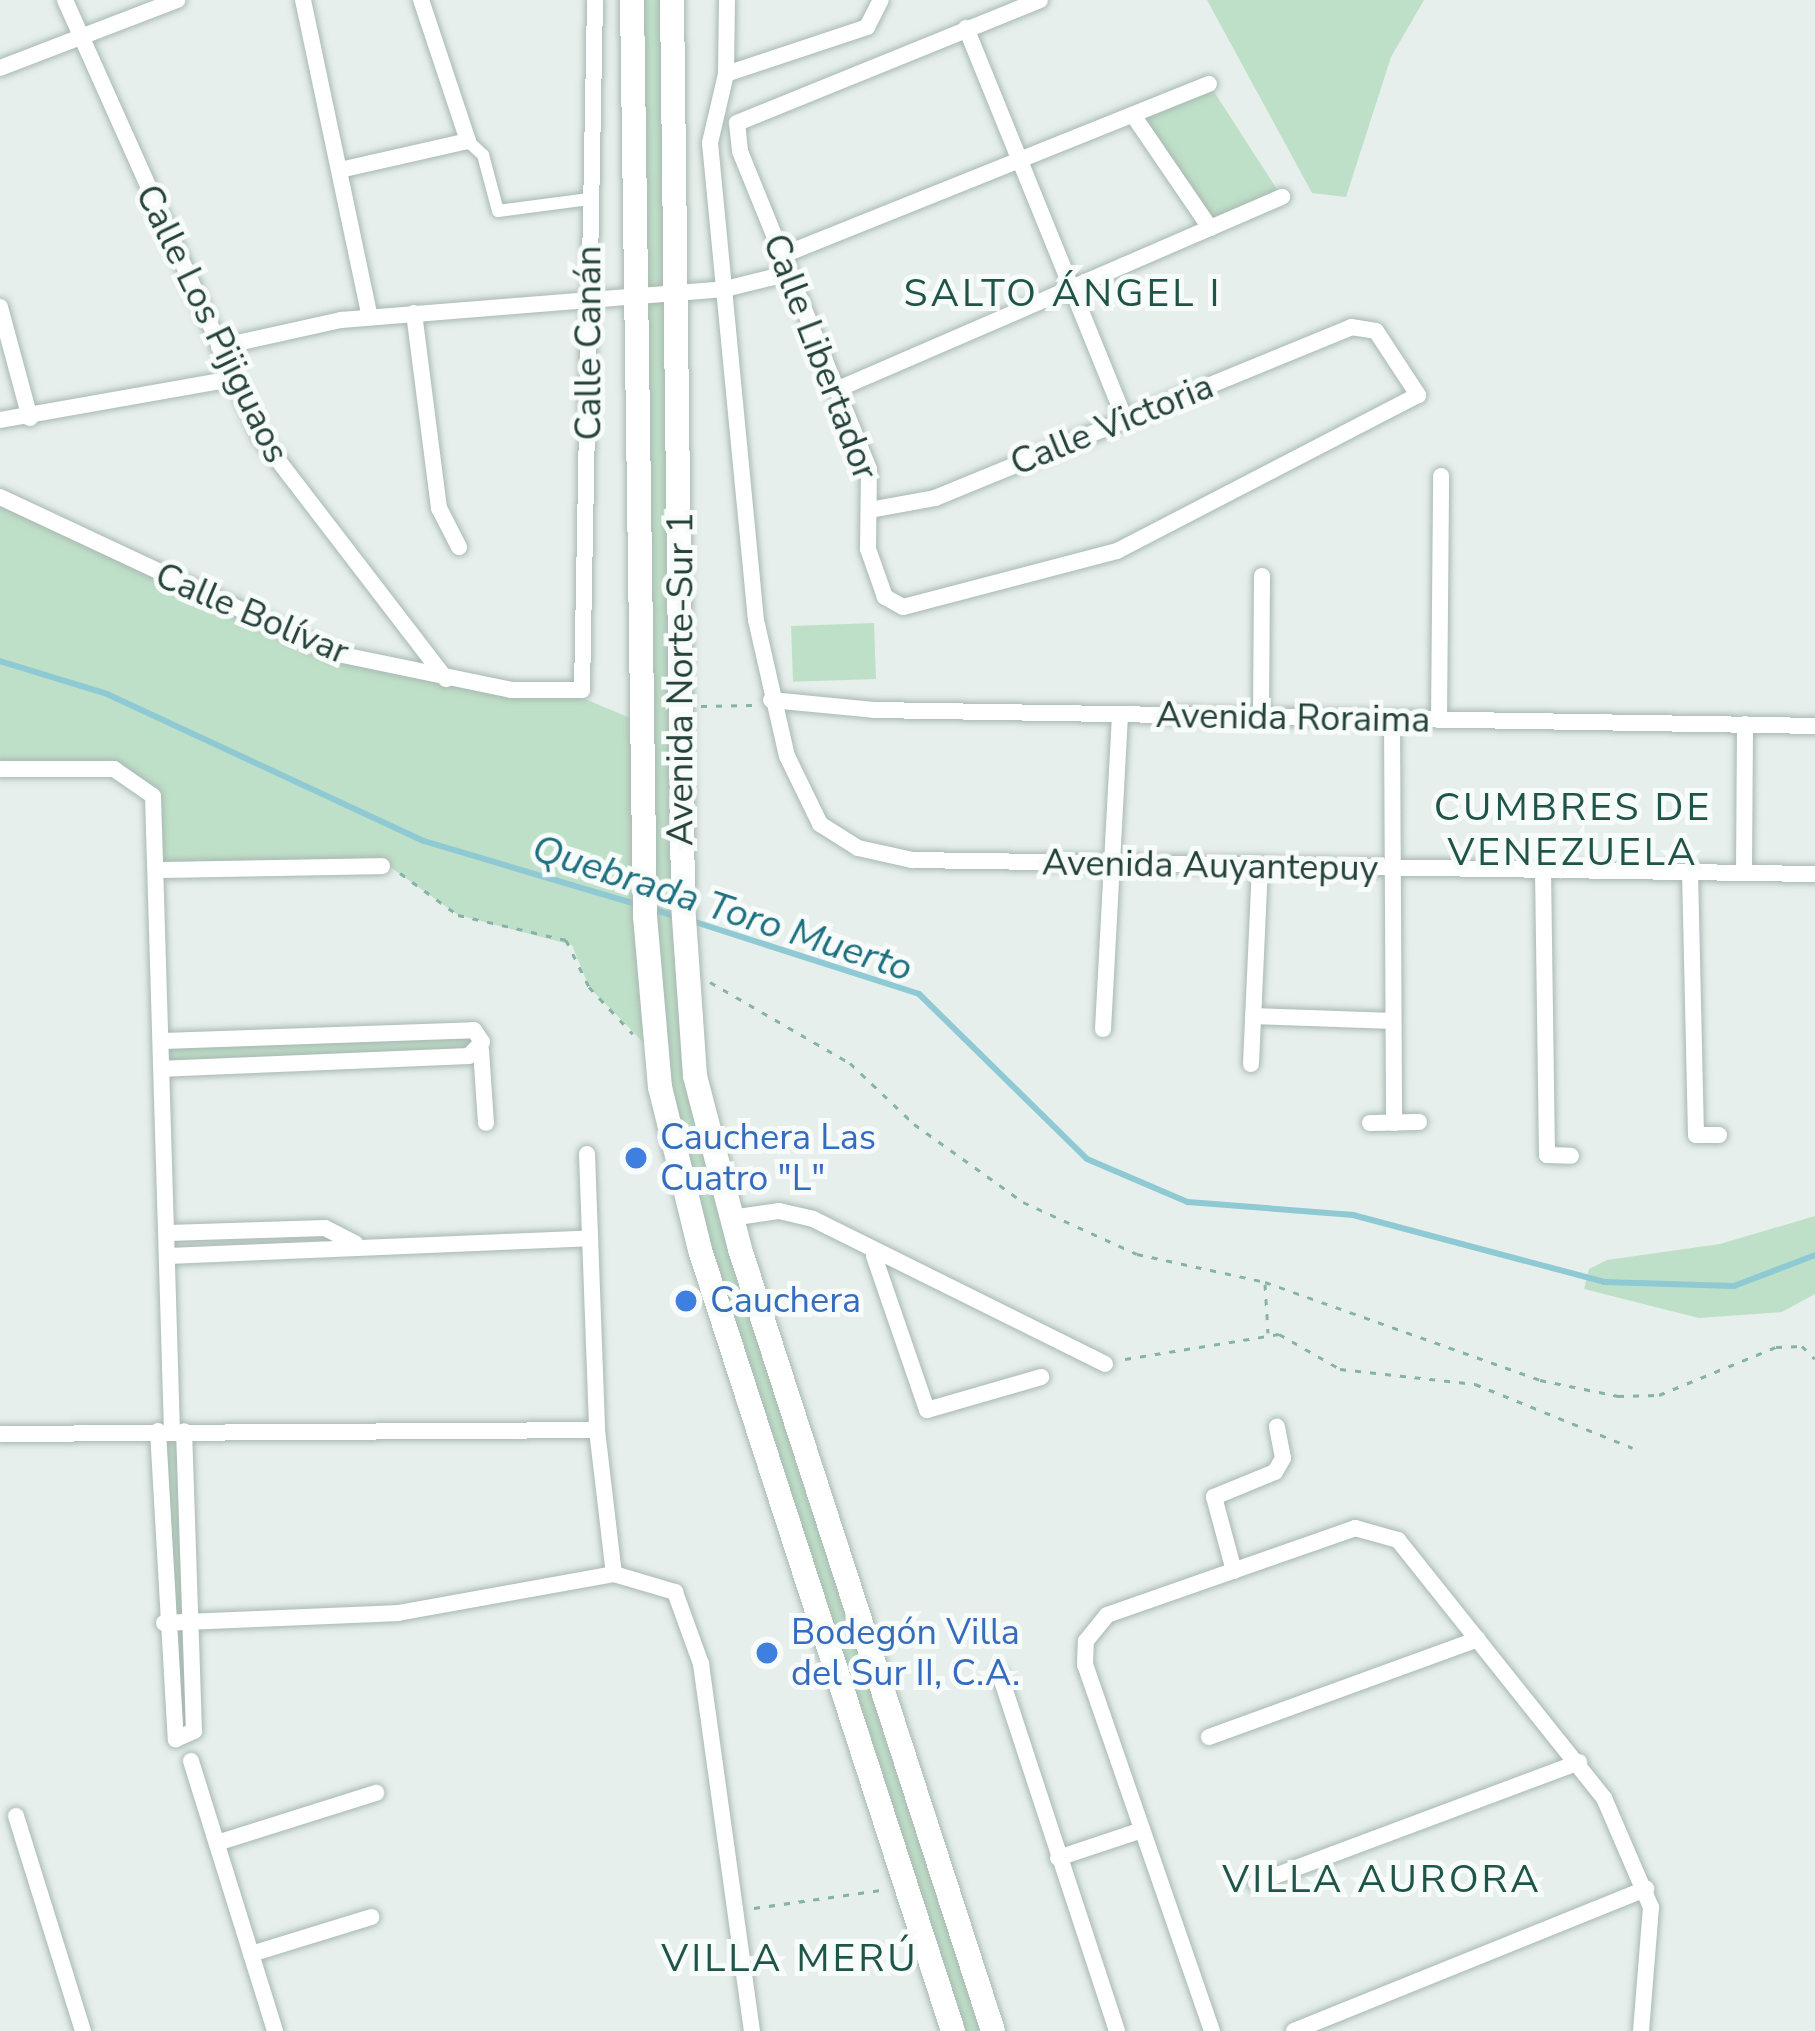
<!DOCTYPE html>
<meta charset="utf-8">
<style>
body{margin:0}
#map{position:relative;width:1815px;height:2031px;overflow:hidden;background:#e6efeb;font-family:"Nunito Sans",sans-serif}
div>[style]{position:absolute}
[style*='--x']{left:calc(var(--x)*1px);top:calc(var(--y)*1px);width:calc(var(--w)*1px);rotate:calc(var(--a)*1deg)}
.green>*{inset:0;background:#bfe0c8;transform-origin:0 0}
.stream>*{height:6px;margin:-3px;padding:0 3px;transform-origin:3px;border-radius:3px;background:#8ec9d4}
.path>*{height:3px;margin-top:-1.5px;transform-origin:0;background:repeating-linear-gradient(90deg,#86b3a5 0 6px,transparent 0 15px)}
.roads{filter:drop-shadow(0 0 3px #a8b8b2) drop-shadow(0 0 3px #a8b8b2)}
.pedestrian>*{height:12px;margin:-6px;padding:0 6px;transform-origin:6px;border-radius:6px;background:#fff}
.minor>*{height:16px;margin:-8px;padding:0 8px;transform-origin:8px;border-radius:8px;background:#fff}
.secondary>*{height:24px;margin:-12px;padding:0 12px;transform-origin:12px;border-radius:12px;background:#fff}
.dots>*{width:33px;height:33px;translate:-50% -50%;box-sizing:border-box;border:6px solid #f7fbf9;border-radius:50%}
span{translate:-50% -50%;white-space:nowrap;text-align:center;line-height:1.15;-webkit-text-stroke:10px #f7fbf9;paint-order:stroke}
.street-label{font-size:36px;color:#24423a}
.shop-label{font-size:36px;color:#366cbe}
.left{translate:0 -50%;text-align:left}
.neighbourhood-label{font-size:39px;color:#1f5548;letter-spacing:3px}
.water-label{font-size:39px;color:#1c6f80;font-style:italic}
</style>
<div id="map">
<div class="green">
<div style="clip-path:polygon(632px 0,672px 0,695px 1076px,993px 2031px,953px 2031px,644px 1043px,589px 987px,572px 945px,458px 915px,390px 867px,157px 870px,156px 809px,130px 773px,0 769px,0 497px,305px 644px,571px 693px,642px 723px)"></div>
<div style="clip-path:polygon(1207px 0,1424px 0,1391px 57px,1346px 197px,1312px 193px)"></div>
<div style="clip-path:polygon(1209px 84px,1282px 197px,1210px 228px,1133px 115px)"></div>
<div style="left:874px;top:623px;width:56px;height:83px;rotate:88deg"></div>
<div style="clip-path:polygon(474px 1030px,481px 1050px,164px 1069px,163px 1041px)"></div>
<div style="clip-path:polygon(1815px 1216px,1815px 1294px,1782px 1312px,1699px 1318px,1584px 1289px,1589px 1269px,1607px 1260px,1720px 1244px)"></div>
<div style="clip-path:polygon(158px 1431px,184px 1431px,194px 1731px,176px 1739px)"></div>
</div>
<div class="stream">
<div style="--x:0;--y:661;--w:112;--a:17.1"></div>
<div style="--x:107;--y:694;--w:349;--a:24.9"></div>
<div style="--x:424;--y:841;--w:224;--a:16.6"></div>
<div style="--x:651;--y:909;--w:29;--a:16"></div>
<div style="--x:692;--y:921;--w:238;--a:17.8"></div>
<div style="--x:919;--y:994;--w:235;--a:44.5"></div>
<div style="--x:1087;--y:1159;--w:110;--a:23.1"></div>
<div style="--x:1188;--y:1202;--w:166;--a:4.5"></div>
<div style="--x:1353;--y:1215;--w:260;--a:14.9"></div>
<div style="--x:1604;--y:1282;--w:130;--a:1.8"></div>
<div style="--x:1734;--y:1286;--w:87;--a:-20.9"></div>
</div>
<div class="path">
<div style="--x:701;--y:706;--w:51;--a:-1.1"></div>
<div style="--x:400;--y:873;--w:72;--a:35.9"></div>
<div style="--x:458;--y:915;--w:111;--a:13"></div>
<div style="--x:566;--y:940;--w:52;--a:63.9"></div>
<div style="--x:589;--y:987;--w:64;--a:46.9"></div>
<div style="--x:710;--y:982;--w:162;--a:30.1"></div>
<div style="--x:850;--y:1063;--w:88;--a:43.6"></div>
<div style="--x:914;--y:1124;--w:134;--a:35.6"></div>
<div style="--x:1023;--y:1202;--w:125;--a:24.5"></div>
<div style="--x:1137;--y:1254;--w:131;--a:12.3"></div>
<div style="--x:1265;--y:1282;--w:292;--a:19.6"></div>
<div style="--x:1540;--y:1380;--w:80;--a:11.6"></div>
<div style="--x:1618;--y:1396;--w:41;--a:-1.4"></div>
<div style="--x:1659;--y:1395;--w:126;--a:-22.3"></div>
<div style="--x:1776;--y:1347;--w:26;--a:-2"></div>
<div style="--x:1802;--y:1346;--w:18;--a:45"></div>
<div style="--x:1265;--y:1284;--w:49;--a:86.5"></div>
<div style="--x:1125;--y:1359;--w:156;--a:-9.2"></div>
<div style="--x:1279;--y:1334;--w:70;--a:29.8"></div>
<div style="--x:1340;--y:1369;--w:136;--a:6.3"></div>
<div style="--x:1475;--y:1384;--w:170;--a:22.1"></div>
<div style="--x:754;--y:1908;--w:128;--a:-8.1"></div>
</div>
<div class="roads">
<div class="pedestrian">
<div style="--x:468;--y:141;--w:21;--a:43"></div>
<div style="--x:483;--y:155;--w:58;--a:75"></div>
<div style="--x:498;--y:211;--w:92;--a:-7.5"></div>
</div>
<div class="minor">
<div style="--x:65;--y:0;--w:480;--a:65.9"></div>
<div style="--x:261;--y:438;--w:304;--a:52.5"></div>
<div style="--x:303;--y:0;--w:324;--a:78.1"></div>
<div style="--x:727;--y:0;--w:74;--a:90.8"></div>
<div style="--x:726;--y:74;--w:71;--a:103.1"></div>
<div style="--x:710;--y:143;--w:479;--a:84.5"></div>
<div style="--x:756;--y:620;--w:139;--a:77.2"></div>
<div style="--x:787;--y:756;--w:76;--a:64.1"></div>
<div style="--x:820;--y:824;--w:45;--a:32.3"></div>
<div style="--x:858;--y:848;--w:55;--a:12.5"></div>
<div style="--x:912;--y:860;--w:903;--a:0.89"></div>
<div style="--x:966;--y:28;--w:423;--a:67.9"></div>
<div style="--x:0;--y:68;--w:190;--a:-21"></div>
<div style="--x:726;--y:74;--w:149;--a:-18.4"></div>
<div style="--x:867;--y:27;--w:30;--a:-63"></div>
<div style="--x:1133;--y:115;--w:137;--a:55.7"></div>
<div style="--x:340;--y:170;--w:131;--a:-12.8"></div>
<div style="--x:468;--y:141;--w:149;--a:-108.4"></div>
<div style="--x:783;--y:255;--w:459;--a:-21.9"></div>
<div style="--x:0;--y:307;--w:115;--a:74.9"></div>
<div style="--x:414;--y:313;--w:197;--a:82.7"></div>
<div style="--x:439;--y:508;--w:44;--a:62.9"></div>
<div style="--x:219;--y:347;--w:125;--a:-12.5"></div>
<div style="--x:341;--y:320;--w:385;--a:-4.6"></div>
<div style="--x:725;--y:289;--w:67;--a:-13.8"></div>
<div style="--x:838;--y:389;--w:484;--a:-23.4"></div>
<div style="--x:0;--y:420;--w:237;--a:-10"></div>
<div style="--x:0;--y:497;--w:368;--a:25.1"></div>
<div style="--x:333;--y:653;--w:182;--a:11.7"></div>
<div style="--x:511;--y:690;--w:71;--a:0"></div>
<div style="--x:582;--y:690;--w:690;--a:-88.92"></div>
<div style="--x:870;--y:510;--w:66;--a:-10.5"></div>
<div style="--x:935;--y:498;--w:450;--a:-22.3"></div>
<div style="--x:1351;--y:327;--w:25;--a:9"></div>
<div style="--x:1376;--y:331;--w:77;--a:56.7"></div>
<div style="--x:1418;--y:395;--w:339;--a:152.6"></div>
<div style="--x:1117;--y:551;--w:221;--a:165.3"></div>
<div style="--x:903;--y:607;--w:21;--a:-151"></div>
<div style="--x:885;--y:597;--w:51;--a:-109.5"></div>
<div style="--x:868;--y:549;--w:80;--a:-89.3"></div>
<div style="--x:869;--y:469;--w:343;--a:-112.1"></div>
<div style="--x:740;--y:151;--w:28;--a:-96"></div>
<div style="--x:737;--y:123;--w:327;--a:-22.1"></div>
<div style="--x:771;--y:700;--w:103;--a:5.5"></div>
<div style="--x:874;--y:710;--w:941;--a:0.97"></div>
<div style="--x:1261;--y:718;--w:142;--a:-89.6"></div>
<div style="--x:1392;--y:720;--w:403;--a:89.7"></div>
<div style="--x:1439;--y:720;--w:244;--a:-89.5"></div>
<div style="--x:0;--y:769;--w:114;--a:0"></div>
<div style="--x:114;--y:769;--w:47;--a:34.7"></div>
<div style="--x:153;--y:796;--w:635;--a:88.29"></div>
<div style="--x:1543;--y:869;--w:286;--a:89.2"></div>
<div style="--x:1547;--y:1155;--w:24;--a:2"></div>
<div style="--x:157;--y:870;--w:225;--a:-1"></div>
<div style="--x:1690;--y:871;--w:264;--a:88.7"></div>
<div style="--x:1696;--y:1135;--w:23;--a:0"></div>
<div style="--x:1744;--y:872;--w:148;--a:-89.6"></div>
<div style="--x:1253;--y:1016;--w:140;--a:2"></div>
<div style="--x:1103;--y:1029;--w:314;--a:-86.9"></div>
<div style="--x:163;--y:1041;--w:311;--a:-2"></div>
<div style="--x:474;--y:1030;--w:14;--a:56"></div>
<div style="--x:482;--y:1042;--w:19;--a:133"></div>
<div style="--x:469;--y:1056;--w:305;--a:177.6"></div>
<div style="--x:481;--y:1050;--w:73;--a:86.1"></div>
<div style="--x:1251;--y:1064;--w:196;--a:-87.4"></div>
<div style="--x:1370;--y:1123;--w:49;--a:-1.2"></div>
<div style="--x:587;--y:1154;--w:276;--a:87.9"></div>
<div style="--x:597;--y:1430;--w:145;--a:83.3"></div>
<div style="--x:731;--y:1218;--w:49;--a:-8.3"></div>
<div style="--x:779;--y:1211;--w:35;--a:13"></div>
<div style="--x:813;--y:1219;--w:326;--a:26.4"></div>
<div style="--x:168;--y:1233;--w:157;--a:-1.8"></div>
<div style="--x:325;--y:1228;--w:34;--a:27"></div>
<div style="--x:168;--y:1256;--w:421;--a:-2.4"></div>
<div style="--x:874;--y:1256;--w:163;--a:71"></div>
<div style="--x:927;--y:1410;--w:119;--a:-16.1"></div>
<div style="--x:158;--y:1431;--w:309;--a:86.7"></div>
<div style="--x:176;--y:1739;--w:20;--a:-24"></div>
<div style="--x:194;--y:1731;--w:300;--a:-91.9"></div>
<div style="--x:0;--y:1434;--w:597;--a:-0.38"></div>
<div style="--x:1234;--y:1571;--w:77;--a:-105.1"></div>
<div style="--x:1214;--y:1497;--w:66;--a:-22.3"></div>
<div style="--x:1275;--y:1472;--w:16;--a:-60"></div>
<div style="--x:1283;--y:1458;--w:32;--a:-101"></div>
<div style="--x:164;--y:1623;--w:234;--a:-2.4"></div>
<div style="--x:398;--y:1613;--w:219;--a:-10.2"></div>
<div style="--x:614;--y:1574;--w:64;--a:16.4"></div>
<div style="--x:675;--y:1592;--w:77;--a:70.1"></div>
<div style="--x:701;--y:1664;--w:371;--a:82.1"></div>
<div style="--x:1000;--y:1675;--w:375;--a:71.8"></div>
<div style="--x:1209;--y:1737;--w:286;--a:-20"></div>
<div style="--x:191;--y:1761;--w:283;--a:72.7"></div>
<div style="--x:16;--y:1816;--w:225;--a:72.7"></div>
<div style="--x:217;--y:1843;--w:167;--a:-17.5"></div>
<div style="--x:1058;--y:1858;--w:89;--a:-18.4"></div>
<div style="--x:1256;--y:1883;--w:345;--a:-20.5"></div>
<div style="--x:251;--y:1954;--w:126;--a:-17.1"></div>
<div style="--x:1212;--y:2031;--w:387;--a:-109.1"></div>
<div style="--x:1085;--y:1665;--w:24;--a:-88"></div>
<div style="--x:1086;--y:1641;--w:33;--a:-51"></div>
<div style="--x:1107;--y:1615;--w:263;--a:-19.3"></div>
<div style="--x:1355;--y:1528;--w:45;--a:15.6"></div>
<div style="--x:1398;--y:1540;--w:330;--a:51.4"></div>
<div style="--x:1604;--y:1798;--w:119;--a:66.7"></div>
<div style="--x:1651;--y:1907;--w:124;--a:94.6"></div>
<div style="--x:1294;--y:2031;--w:380;--a:-22"></div>
</div>
<div class="secondary">
<div style="--x:632;--y:0;--w:916;--a:89.19"></div>
<div style="--x:645;--y:916;--w:172;--a:85"></div>
<div style="--x:660;--y:1087;--w:168;--a:76.2"></div>
<div style="--x:700;--y:1250;--w:821;--a:72.05"></div>
<div style="--x:672;--y:0;--w:904;--a:89.3"></div>
<div style="--x:683;--y:904;--w:172;--a:86"></div>
<div style="--x:695;--y:1076;--w:179;--a:75.4"></div>
<div style="--x:740;--y:1249;--w:822;--a:72.07"></div>
</div>
</div>
<div class="dots">
<div style="left:636px;top:1158px;background:#3f7fe0"></div>
<div style="left:686px;top:1301px;background:#3f7fe0"></div>
<div style="left:767px;top:1653px;background:#3f7fe0"></div>
</div>
<div class="street-label">
<span style="left:212px;top:324px;rotate:64deg">Calle Los Pijiguaos</span>
<span style="left:589px;top:343px;rotate:-90deg">Calle Canán</span>
<span style="left:820px;top:357px;rotate:69deg">Calle Libertador</span>
<span style="left:1112px;top:425px;rotate:-22deg">Calle Victoria</span>
<span style="left:252px;top:614px;rotate:23deg">Calle Bolívar</span>
<span style="left:681px;top:679px;rotate:-90deg">Avenida Norte-Sur 1</span>
<span style="left:1293px;top:718px;rotate:1deg">Avenida Roraima</span>
<span style="left:1210px;top:866px;rotate:1deg">Avenida Auyantepuy</span>
</div>
<div class="shop-label">
<span class="left" style="left:660px;top:1158px">Cauchera Las<br>Cuatro "L"</span>
<span class="left" style="left:710px;top:1301px">Cauchera</span>
<span class="left" style="left:791px;top:1653px">Bodegón Villa<br>del Sur II, C.A.</span>
</div>
<div class="neighbourhood-label">
<span style="left:1063px;top:294px">SALTO ÁNGEL I</span>
<span style="left:1573px;top:831px">CUMBRES DE<br>VENEZUELA</span>
<span style="left:1382px;top:1880px">VILLA AURORA</span>
<span style="left:790px;top:1959px">VILLA MERÚ</span>
</div>
<div class="water-label">
<span style="left:722px;top:909px;rotate:18deg">Quebrada Toro Muerto</span>
</div>
</div>
